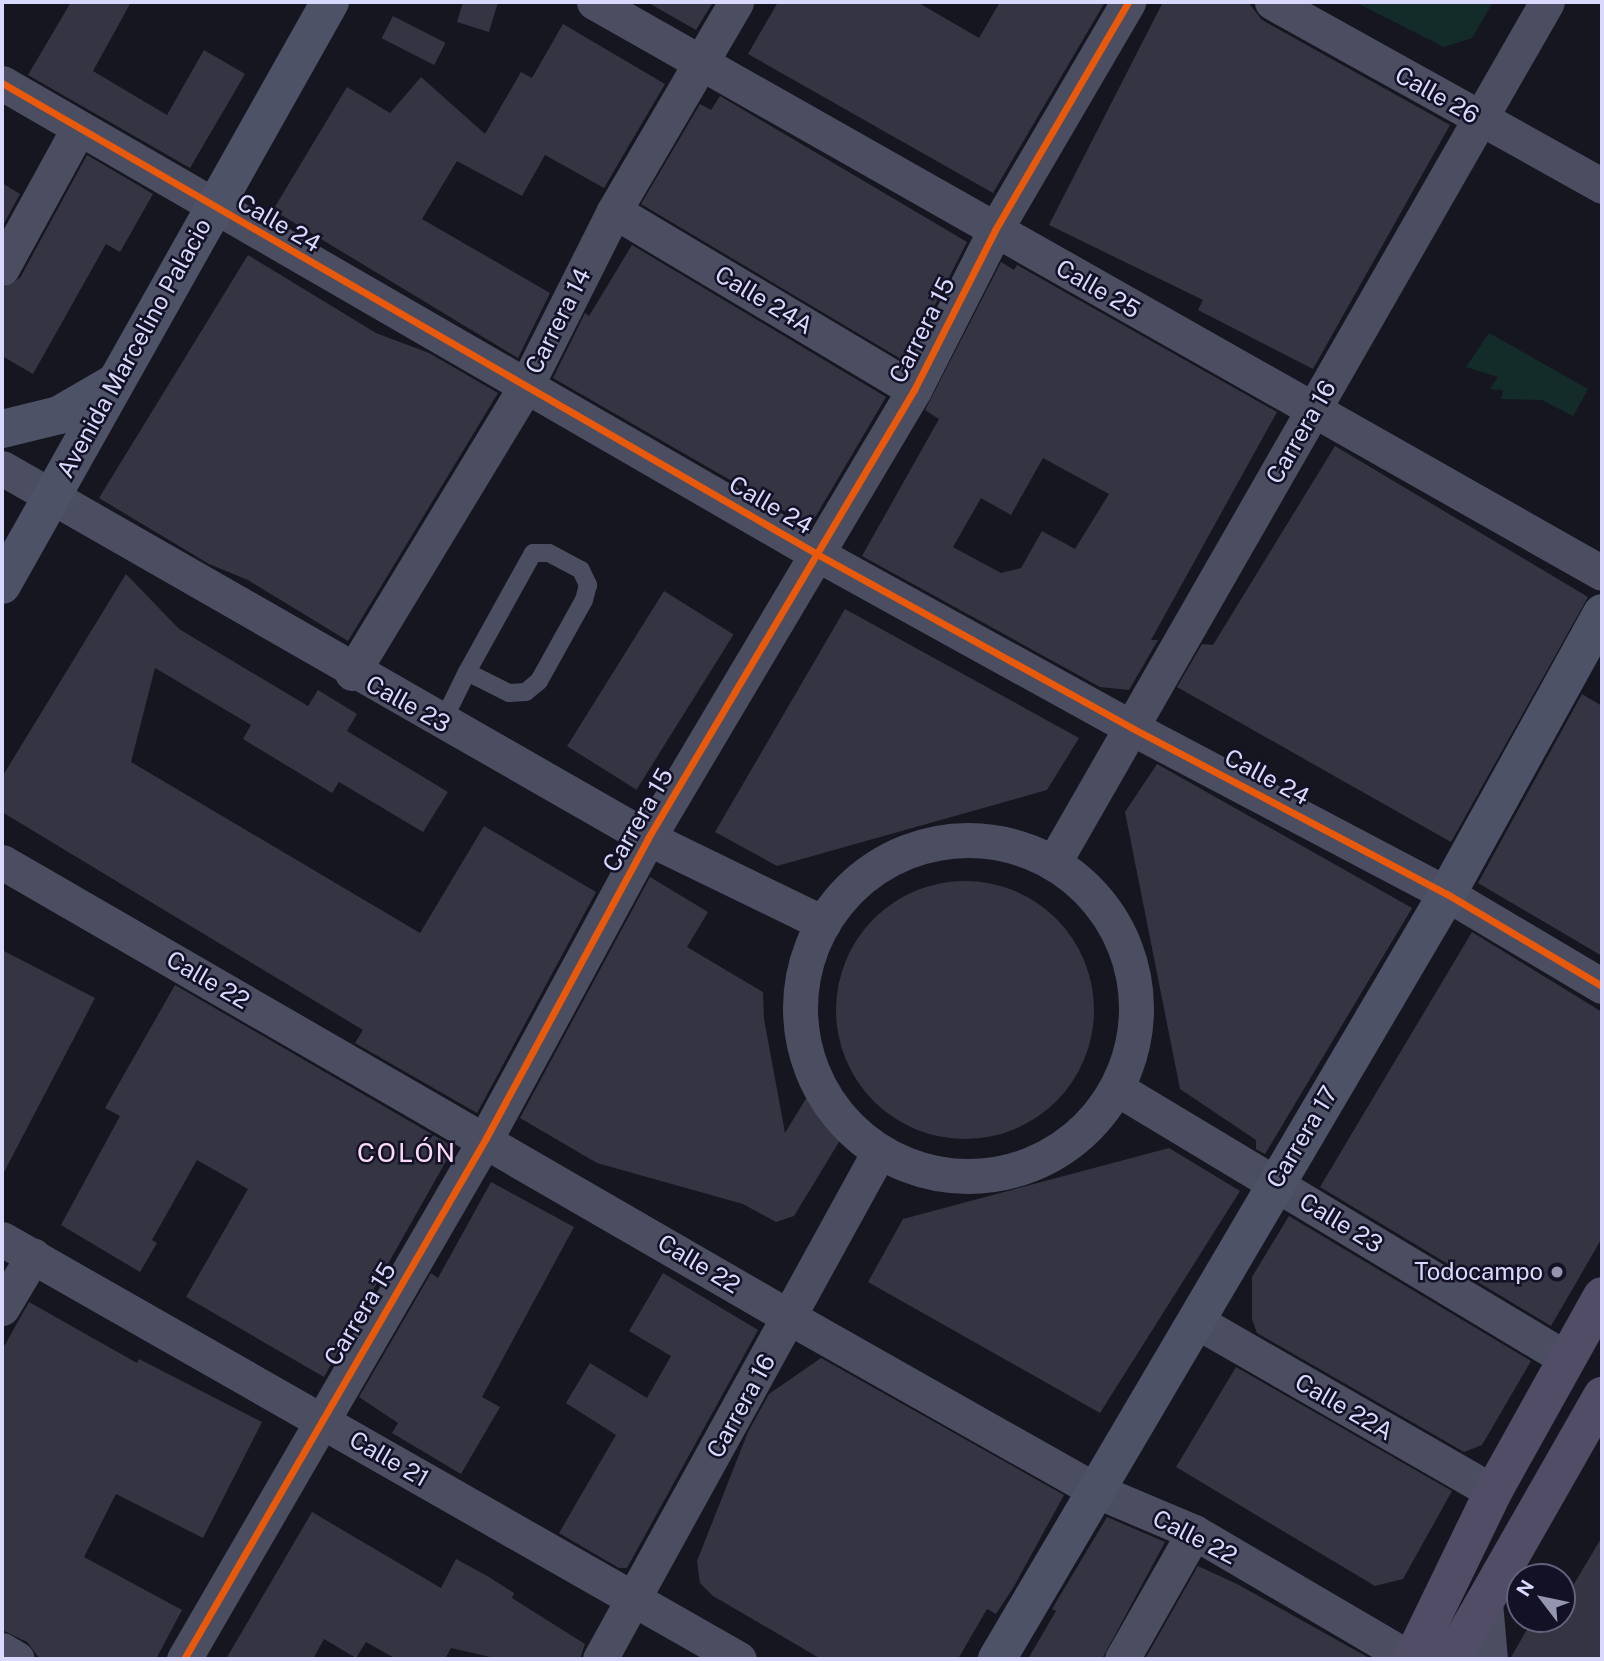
<!DOCTYPE html>
<meta charset="utf-8">
<style>
body{margin:0}
#map{position:relative;width:1604px;height:1661px;overflow:hidden;background:#161621;font-family:"Public Sans",sans-serif}
div>[style]{position:absolute}
[style*='--x']{left:calc(var(--x)*1px);top:calc(var(--y)*1px);width:calc(var(--w)*1px);rotate:calc(var(--a)*1deg)}
.green>*{inset:0;background:#142c29}
.building>*{inset:0;background:#343443;transform-origin:0 0}
.round{border-radius:50%}
.lane>*{height:18px;margin:-9px;padding:0 9px;transform-origin:9px;border-radius:9px;background:#4b4d61}
.street>*{height:35px;margin:-17.5px;padding:0 17.5px;transform-origin:17.5px;border-radius:17.5px;background:#4b4d61}
.street>.ring{margin:-17.5px;padding:0;box-sizing:content-box;background:none;border:35px solid #4b4d61;border-radius:50%}
.secondary>*{height:38px;margin:-19px;padding:0 19px;transform-origin:19px;border-radius:19px;background:#4e5267}
.primary>*{height:38px;margin:-19px;padding:0 19px;transform-origin:19px;border-radius:19px;background:#524d66}
.cycleway>*{height:7px;margin:-3.5px;padding:0 3.5px;transform-origin:3.5px;border-radius:3.5px;background:#e8590c}
.dots>*{width:19px;height:19px;translate:-50% -50%;box-sizing:border-box;border:4px solid #121126;border-radius:50%}
span{translate:-50% -50%;white-space:nowrap;text-align:center;line-height:1.15;-webkit-text-stroke:5px #121126;paint-order:stroke}
.street-label{font-size:24px;color:#d8d9fc}
.poi-label{font-size:24px;color:#d8d9fc}
.right{translate:-100% -50%;text-align:right}
.neighbourhood-label{font-size:26px;color:#fcdaf5;letter-spacing:2px}
.frame{position:absolute;inset:0;border:4px solid #d8d9fc;pointer-events:none}
.north{position:absolute;left:1506px;top:1563px;width:70px;height:70px;box-sizing:border-box;background:#121126;border:2px solid #61617c;border-radius:50%;rotate:302deg;font-size:19px;font-weight:700;line-height:28px;text-align:center;color:#d8d9fc}
.north::after{content:'';display:block;margin:auto;width:24px;height:32px;background:#9495af;clip-path:polygon(50% 0,100% 100%,50% 72%,0 100%)}
</style>
<div id="map">
<div class="green">
<div style="clip-path:polygon(1355px 2px,1493px 2px,1472px 38px,1444px 47px)"></div>
<div style="clip-path:polygon(1489px 333px,1588px 389px,1573px 416px,1542px 400px,1501px 399px,1503px 390px,1490px 389px,1498px 377px,1466px 367px)"></div>
</div>
<div class="building">
<div style="clip-path:polygon(71px 2px,131px 2px,93px 71px,167px 115px,204px 50px,245px 74px,190px 168px,28px 75px)"></div>
<div style="clip-path:polygon(463px 2px,498px 2px,489px 32px,457px 22px)"></div>
<div style="clip-path:polygon(647px 2px,713px 2px,696px 30px)"></div>
<div style="clip-path:polygon(778px 2px,917px 2px,979px 38px,1000px 2px,1105px 2px,993px 193px,748px 54px)"></div>
<div style="clip-path:polygon(1163px 2px,1248px 2px,1262px 20px,1450px 125px,1313px 369px,1198px 310px,1203px 300px,1049px 225px)"></div>
<div style="left:393px;top:16px;width:59px;height:25px;rotate:27deg"></div>
<div style="clip-path:polygon(563px 24px,665px 84px,604px 188px,545px 155px,522px 196px,457px 161px,422px 219px,550px 293px,518px 358px,273px 210px,347px 87px,390px 113px,421px 77px,485px 134px,521px 72px,532px 78px)"></div>
<div style="clip-path:polygon(720px 96px,967px 242px,906px 362px,641px 204px,700px 104px,711px 110px)"></div>
<div style="clip-path:polygon(87px 155px,153px 194px,120px 252px,106px 244px,33px 374px,2px 356px,2px 288px,20px 278px)"></div>
<div style="clip-path:polygon(2px 183px,20px 194px,2px 227px)"></div>
<div style="clip-path:polygon(632px 245px,886px 397px,810px 526px,553px 378px,585px 313px,589px 316px)"></div>
<div style="clip-path:polygon(248px 255px,376px 333px,429px 353px,498px 393px,348px 641px,248px 580px,209px 564px,99px 498px)"></div>
<div style="clip-path:polygon(evenodd,1001px 262px,1014px 270px,1017px 265px,1277px 412px,1151px 640px,1158px 640px,1129px 690px,1100px 687px,862px 556px,939px 419px,925px 410px,1001px 262px,1043px 458px,1109px 494px,1075px 549px,1042px 531px,1021px 568px,1001px 573px,953px 547px,981px 498px,1011px 515px,1043px 458px)"></div>
<div style="clip-path:polygon(1335px 446px,1588px 597px,1451px 842px,1177px 687px,1202px 644px,1213px 645px)"></div>
<div style="clip-path:polygon(126px 574px,179px 629px,308px 706px,318px 690px,357px 714px,347px 731px,448px 792px,423px 832px,339px 782px,332px 793px,243px 739px,251px 725px,155px 668px,131px 762px,420px 933px,484px 826px,596px 892px,477px 1113px,355px 1043px,363px 1030px,2px 812px,2px 777px)"></div>
<div style="left:664px;top:591px;width:82px;height:183px;rotate:32deg"></div>
<div style="clip-path:polygon(845px 609px,1079px 738px,1047px 790px,777px 866px,715px 832px)"></div>
<div style="clip-path:polygon(1582px 694px,1602px 706px,1602px 956px,1478px 883px)"></div>
<div style="clip-path:polygon(1157px 764px,1412px 908px,1265px 1154px,1256px 1149px,1256px 1140px,1180px 1089px,1125px 812px)"></div>
<div style="clip-path:polygon(650px 877px,708px 912px,687px 947px,763px 992px,764px 1019px,785px 1133px,810px 1092px,834px 1112px,842px 1137px,794px 1216px,776px 1222px,743px 1204px,597px 1163px,520px 1118px)"></div>
<div class="round" style="left:836px;top:881px;width:258px;height:258px"></div>
<div style="clip-path:polygon(1472px 932px,1602px 1012px,1602px 1238px,1551px 1326px,1320px 1187px)"></div>
<div style="clip-path:polygon(2px 950px,95px 998px,2px 1176px)"></div>
<div style="clip-path:polygon(175px 985px,454px 1147px,324px 1377px,186px 1297px,248px 1189px,197px 1160px,152px 1240px,157px 1243px,140px 1272px,61px 1225px,120px 1116px,105px 1108px)"></div>
<div style="clip-path:polygon(1169px 1148px,1240px 1191px,1100px 1413px,868px 1282px,903px 1219px)"></div>
<div style="clip-path:polygon(491px 1182px,574px 1227px,482px 1397px,500px 1407px,461px 1474px,392px 1433px,398px 1423px,359px 1397px,431px 1273px,438px 1278px)"></div>
<div style="clip-path:polygon(1289px 1216px,1531px 1361px,1482px 1445px,1464px 1452px,1257px 1333px,1252px 1319px,1252px 1277px)"></div>
<div style="clip-path:polygon(663px 1273px,758px 1330px,627px 1568px,619px 1568px,559px 1533px,616px 1435px,566px 1403px,590px 1363px,647px 1398px,671px 1356px,629px 1331px)"></div>
<div style="clip-path:polygon(29px 1302px,137px 1363px,139px 1359px,262px 1422px,203px 1538px,116px 1494px,84px 1557px,182px 1610px,156px 1659px,40px 1659px,27px 1642px,2px 1630px,2px 1350px)"></div>
<div style="clip-path:polygon(821px 1358px,1064px 1495px,1013px 1588px,996px 1614px,987px 1609px,958px 1659px,821px 1659px,713px 1596px,700px 1583px,697px 1561px,748px 1432px,769px 1394px)"></div>
<div style="clip-path:polygon(1236px 1367px,1452px 1491px,1403px 1579px,1375px 1586px,1176px 1467px)"></div>
<div style="clip-path:polygon(312px 1512px,441px 1588px,456px 1559px,489px 1577px,514px 1593px,512px 1598px,585px 1644px,580px 1659px,499px 1659px,451px 1648px,445px 1659px,396px 1659px,366px 1642px,356px 1658px,324px 1639px,313px 1659px,226px 1659px)"></div>
<div style="clip-path:polygon(1107px 1517px,1165px 1542px,1102px 1659px,1028px 1659px,1056px 1611px,1052px 1609px)"></div>
<div style="clip-path:polygon(1602px 1537px,1602px 1659px,1510px 1659px,1529px 1626px,1545px 1633px,1553px 1619px,1562px 1619px,1562px 1604px)"></div>
<div style="clip-path:polygon(1198px 1566px,1237px 1584px,1371px 1659px,1145px 1659px)"></div>
</div>
<div class="lane">
<div style="--x:442;--y:723;--w:57;--a:-63.9"></div>
<div style="--x:467;--y:672;--w:136;--a:-61"></div>
<div style="--x:533;--y:553;--w:16;--a:0"></div>
<div style="--x:549;--y:553;--w:36;--a:28"></div>
<div style="--x:581;--y:570;--w:17;--a:65"></div>
<div style="--x:588;--y:585;--w:16;--a:105"></div>
<div style="--x:584;--y:600;--w:93;--a:119.1"></div>
<div style="--x:539;--y:681;--w:17;--a:140"></div>
<div style="--x:526;--y:692;--w:17;--a:177"></div>
<div style="--x:509;--y:693;--w:47;--a:-153.4"></div>
</div>
<div class="street">
<div style="--x:594;--y:2;--w:1158;--a:29.53"></div>
<div style="--x:1272;--y:2;--w:378;--a:29.1"></div>
<div style="--x:2;--y:83;--w:941;--a:30.02"></div>
<div style="--x:817;--y:554;--w:360;--a:28.9"></div>
<div style="--x:1132;--y:728;--w:356;--a:27.8"></div>
<div style="--x:1447;--y:894;--w:180;--a:30.7"></div>
<div style="--x:614;--y:211;--w:349;--a:30.8"></div>
<div style="--x:2;--y:268;--w:158;--a:-61.3"></div>
<div style="--x:2;--y:468;--w:744;--a:29.8"></div>
<div style="--x:648;--y:838;--w:195;--a:25.9"></div>
<div style="--x:352;--y:673;--w:336;--a:-58.8"></div>
<div style="--x:526;--y:386;--w:196;--a:-63.3"></div>
<div style="--x:614;--y:211;--w:242;--a:-59.7"></div>
<div class="ring" style="left:800px;top:840px;width:301px;height:301px"></div>
<div style="--x:2;--y:862;--w:909;--a:30.03"></div>
<div style="--x:789;--y:1317;--w:354;--a:29.5"></div>
<div style="--x:1097;--y:1491;--w:105;--a:22.9"></div>
<div style="--x:1194;--y:1532;--w:241;--a:30.4"></div>
<div style="--x:1054;--y:862;--w:991;--a:-60.18"></div>
<div style="--x:1116;--y:1088;--w:524;--a:31.02"></div>
<div style="--x:2;--y:1239;--w:848;--a:29.68"></div>
<div style="--x:2;--y:1308;--w:61;--a:-59.2"></div>
<div style="--x:1196;--y:1321;--w:343;--a:29.9"></div>
<div style="--x:1485;--y:1602;--w:57;--a:85"></div>
<div style="--x:2;--y:1650;--w:17;--a:31"></div>
<div style="--x:184;--y:1659;--w:602;--a:-59.9"></div>
<div style="--x:486;--y:1138;--w:341;--a:-61.6"></div>
<div style="--x:648;--y:838;--w:521;--a:-59.3"></div>
<div style="--x:914;--y:390;--w:179;--a:-63.1"></div>
<div style="--x:995;--y:230;--w:264;--a:-59.7"></div>
<div style="--x:600;--y:1659;--w:579;--a:-61.18"></div>
<div style="--x:1122;--y:1659;--w:146;--a:-60.4"></div>
</div>
<div class="secondary">
<div style="--x:2;--y:429;--w:59;--a:-13.8"></div>
<div style="--x:59;--y:415;--w:64;--a:-30.2"></div>
<div style="--x:2;--y:585;--w:669;--a:-60.64"></div>
<div style="--x:997;--y:1659;--w:888;--a:-59.53"></div>
<div style="--x:1447;--y:894;--w:321;--a:-61.1"></div>
</div>
<div class="primary">
<div style="--x:1412;--y:1659;--w:186;--a:-64.1"></div>
<div style="--x:1493;--y:1492;--w:224;--a:-60.9"></div>
<div style="--x:1452;--y:1659;--w:303;--a:-60.3"></div>
</div>
<div class="cycleway">
<div style="--x:2;--y:83;--w:941;--a:30.02"></div>
<div style="--x:817;--y:554;--w:360;--a:28.9"></div>
<div style="--x:1132;--y:728;--w:356;--a:27.8"></div>
<div style="--x:1447;--y:894;--w:180;--a:30.7"></div>
<div style="--x:184;--y:1659;--w:602;--a:-59.9"></div>
<div style="--x:486;--y:1138;--w:341;--a:-61.6"></div>
<div style="--x:648;--y:838;--w:521;--a:-59.3"></div>
<div style="--x:914;--y:390;--w:179;--a:-63.1"></div>
<div style="--x:995;--y:230;--w:264;--a:-59.7"></div>
</div>
<div class="dots">
<div style="left:1557px;top:1272px;background:#9495af"></div>
</div>
<div class="street-label">
<span style="left:1437px;top:95px;rotate:29deg">Calle 26</span>
<span style="left:279px;top:223px;rotate:30deg">Calle 24</span>
<span style="left:1098px;top:289px;rotate:30deg">Calle 25</span>
<span style="left:764px;top:300px;rotate:31deg">Calle 24A</span>
<span style="left:558px;top:321px;rotate:-63deg">Carrera 14</span>
<span style="left:922px;top:330px;rotate:-63deg">Carrera 15</span>
<span style="left:134px;top:348px;rotate:-61deg">Avenida Marcelino Palacio</span>
<span style="left:1301px;top:432px;rotate:-60deg">Carrera 16</span>
<span style="left:771px;top:505px;rotate:30deg">Calle 24</span>
<span style="left:408px;top:704px;rotate:29deg">Calle 23</span>
<span style="left:1267px;top:777px;rotate:28deg">Calle 24</span>
<span style="left:638px;top:820px;rotate:-60deg">Carrera 15</span>
<span style="left:208px;top:980px;rotate:30deg">Calle 22</span>
<span style="left:1302px;top:1137px;rotate:-59deg">Carrera 17</span>
<span style="left:1341px;top:1223px;rotate:31deg">Calle 23</span>
<span style="left:699px;top:1264px;rotate:31deg">Calle 22</span>
<span style="left:360px;top:1314px;rotate:-59deg">Carrera 15</span>
<span style="left:741px;top:1406px;rotate:-61deg">Carrera 16</span>
<span style="left:1344px;top:1407px;rotate:30deg">Calle 22A</span>
<span style="left:389px;top:1459px;rotate:30deg">Calle 21</span>
<span style="left:1195px;top:1537px;rotate:27deg">Calle 22</span>
</div>
<div class="poi-label">
<span class="right" style="left:1543px;top:1272px">Todocampo</span>
</div>
<div class="neighbourhood-label">
<span style="left:407px;top:1153px">COLÓN</span>
</div>
<div class="frame"></div>
<div class="north">N</div>
</div>
